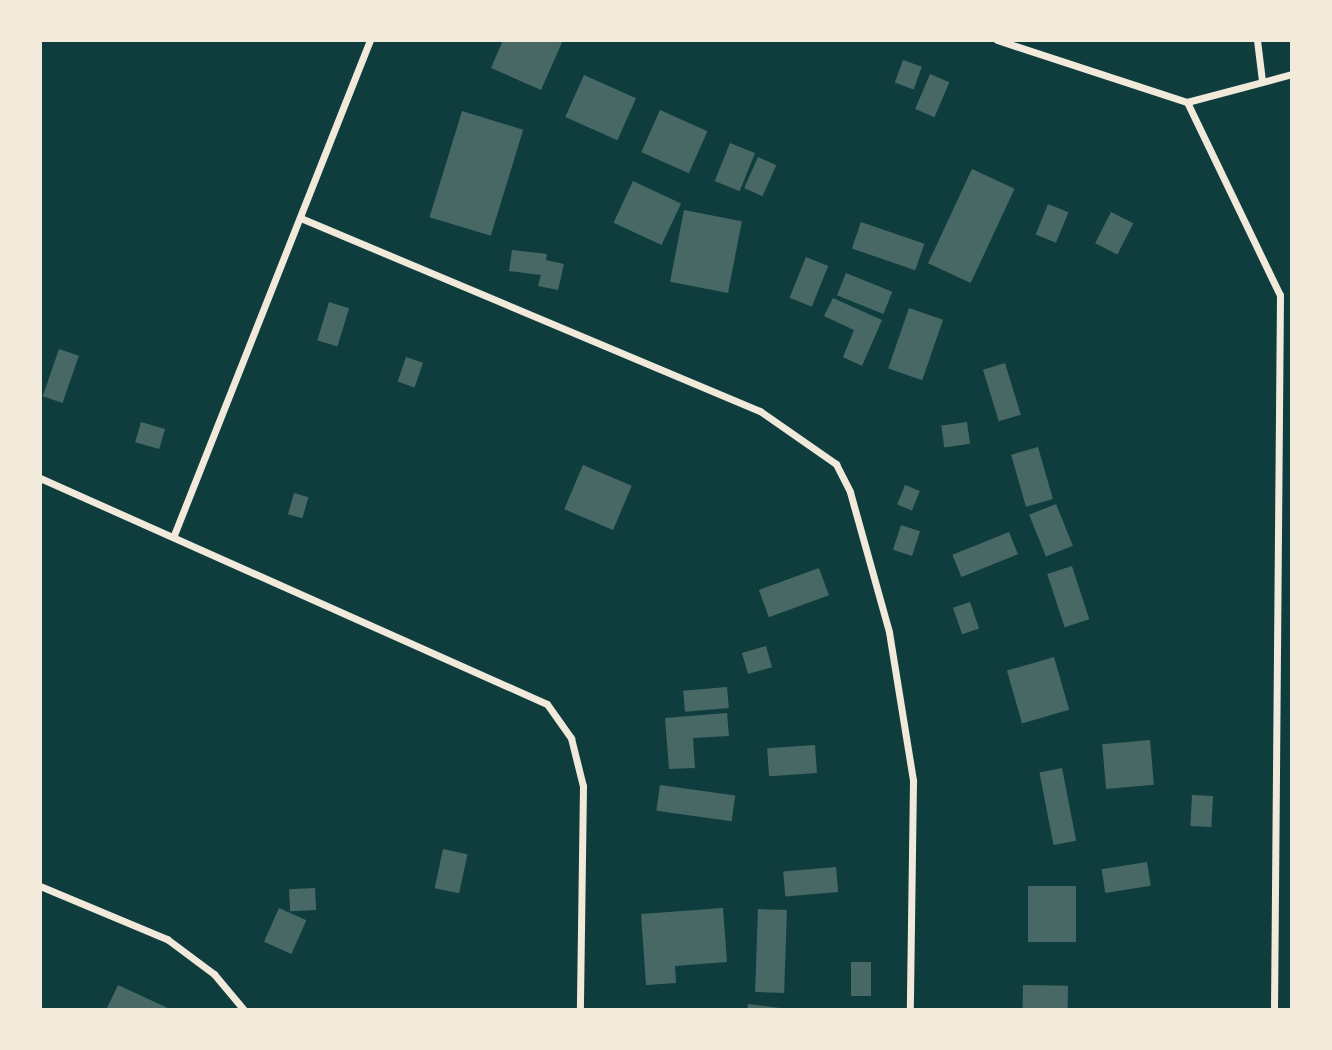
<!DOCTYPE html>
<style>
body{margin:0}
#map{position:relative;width:1332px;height:1050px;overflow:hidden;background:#0f3d3e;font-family:Overpass,sans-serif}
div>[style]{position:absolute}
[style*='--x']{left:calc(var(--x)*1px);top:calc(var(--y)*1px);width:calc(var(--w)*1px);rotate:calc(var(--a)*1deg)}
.building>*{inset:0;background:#486865;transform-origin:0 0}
.minor>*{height:7px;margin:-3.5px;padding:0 3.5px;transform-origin:3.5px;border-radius:3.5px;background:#f1e9da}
span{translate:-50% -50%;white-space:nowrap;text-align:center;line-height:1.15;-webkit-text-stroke:5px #f1e9da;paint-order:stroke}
.frame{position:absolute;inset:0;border:42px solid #f1e9da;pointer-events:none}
</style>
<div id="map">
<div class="building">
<div style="clip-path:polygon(503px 40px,563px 40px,541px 90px,491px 68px)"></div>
<div style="left:903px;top:60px;width:20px;height:24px;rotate:20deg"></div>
<div style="left:930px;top:74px;width:21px;height:38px;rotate:23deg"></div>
<div style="left:584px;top:75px;width:57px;height:46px;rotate:24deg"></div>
<div style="left:660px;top:110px;width:52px;height:46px;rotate:24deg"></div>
<div style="left:462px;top:111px;width:64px;height:111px;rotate:17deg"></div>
<div style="left:730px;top:143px;width:27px;height:41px;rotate:22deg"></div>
<div style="left:758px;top:157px;width:20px;height:34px;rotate:24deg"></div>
<div style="left:972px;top:169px;width:47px;height:104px;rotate:25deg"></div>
<div style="left:633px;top:181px;width:53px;height:46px;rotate:25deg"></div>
<div style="left:1048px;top:204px;width:22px;height:33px;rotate:22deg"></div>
<div style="left:684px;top:210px;width:59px;height:73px;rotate:11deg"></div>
<div style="left:1111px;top:212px;width:25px;height:35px;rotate:27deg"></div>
<div style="left:861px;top:222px;width:67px;height:28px;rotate:19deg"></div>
<div style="clip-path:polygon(512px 250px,547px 254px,546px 260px,564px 264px,558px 290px,538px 286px,541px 275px,509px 271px)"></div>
<div style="left:806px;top:257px;width:24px;height:44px;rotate:22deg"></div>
<div style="left:846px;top:273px;width:50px;height:24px;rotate:22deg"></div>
<div style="clip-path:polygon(833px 298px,882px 320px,862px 366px,843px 357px,854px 330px,824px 316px)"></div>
<div style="left:329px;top:302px;width:21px;height:40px;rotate:17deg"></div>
<div style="left:909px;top:308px;width:36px;height:64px;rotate:19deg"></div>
<div style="left:59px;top:349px;width:21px;height:50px;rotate:19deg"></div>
<div style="left:406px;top:357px;width:18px;height:26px;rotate:19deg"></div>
<div style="left:1005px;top:363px;width:54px;height:23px;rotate:73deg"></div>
<div style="left:141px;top:422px;width:25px;height:21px;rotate:16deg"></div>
<div style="left:967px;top:422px;width:22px;height:26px;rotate:82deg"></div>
<div style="left:1038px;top:447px;width:54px;height:28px;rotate:74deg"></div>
<div style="left:583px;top:465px;width:53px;height:48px;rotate:23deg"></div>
<div style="left:905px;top:485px;width:16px;height:21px;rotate:22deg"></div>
<div style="left:294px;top:493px;width:15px;height:22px;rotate:16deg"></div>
<div style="left:1056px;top:504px;width:45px;height:29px;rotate:68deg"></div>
<div style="left:901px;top:525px;width:20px;height:26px;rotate:18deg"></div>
<div style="left:1009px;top:532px;width:24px;height:61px;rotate:68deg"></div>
<div style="left:1072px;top:566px;width:56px;height:26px;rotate:72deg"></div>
<div style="left:819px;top:568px;width:29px;height:64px;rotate:70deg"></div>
<div style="left:970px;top:602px;width:28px;height:18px;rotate:71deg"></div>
<div style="left:766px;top:646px;width:22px;height:25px;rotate:74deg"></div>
<div style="left:1054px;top:657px;width:55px;height:49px;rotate:74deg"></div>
<div style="left:727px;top:687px;width:21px;height:44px;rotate:85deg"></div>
<div style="clip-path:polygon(727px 713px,729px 736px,693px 738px,695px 768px,669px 769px,665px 718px)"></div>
<div style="left:1150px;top:740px;width:45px;height:48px;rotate:85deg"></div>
<div style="left:815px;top:745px;width:28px;height:48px;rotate:86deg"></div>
<div style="left:1062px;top:768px;width:74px;height:23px;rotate:79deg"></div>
<div style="left:660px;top:785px;width:76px;height:26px;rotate:8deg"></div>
<div style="left:1192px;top:795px;width:21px;height:31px;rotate:3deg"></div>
<div style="left:443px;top:849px;width:25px;height:40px;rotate:12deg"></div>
<div style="left:1147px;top:862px;width:24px;height:46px;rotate:81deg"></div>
<div style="left:836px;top:867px;width:25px;height:53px;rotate:85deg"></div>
<div style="left:1028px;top:886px;width:48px;height:56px"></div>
<div style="left:315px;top:888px;width:22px;height:26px;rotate:87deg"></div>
<div style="left:279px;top:908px;width:30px;height:37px;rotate:24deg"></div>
<div style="clip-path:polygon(723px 908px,727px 962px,675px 966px,676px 983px,646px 985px,641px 914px)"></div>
<div style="left:758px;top:909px;width:29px;height:83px;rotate:2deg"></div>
<div style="left:851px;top:962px;width:20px;height:34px"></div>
<div style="clip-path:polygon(118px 985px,172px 1010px,106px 1010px)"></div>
<div style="left:1023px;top:985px;width:45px;height:25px;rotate:1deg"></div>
<div style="clip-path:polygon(748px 1004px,780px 1008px,780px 1010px,747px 1010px)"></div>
</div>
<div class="minor">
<div style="--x:997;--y:40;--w:200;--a:18.1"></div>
<div style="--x:1187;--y:102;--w:214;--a:64.3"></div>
<div style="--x:1280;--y:295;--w:715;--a:90.48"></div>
<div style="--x:1257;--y:40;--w:39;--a:83"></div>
<div style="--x:1187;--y:102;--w:109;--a:-14.9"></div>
<div style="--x:303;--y:219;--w:496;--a:22.8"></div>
<div style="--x:760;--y:411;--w:93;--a:34.9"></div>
<div style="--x:836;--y:464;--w:31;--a:63"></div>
<div style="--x:850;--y:492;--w:145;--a:74.4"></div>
<div style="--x:889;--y:632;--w:151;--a:80.8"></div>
<div style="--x:913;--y:781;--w:229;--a:90.8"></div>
<div style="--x:40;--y:478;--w:555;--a:24.03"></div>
<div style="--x:547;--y:704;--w:42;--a:54.8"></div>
<div style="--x:571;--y:738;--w:49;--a:76"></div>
<div style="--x:583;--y:786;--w:224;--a:90.8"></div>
<div style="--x:174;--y:535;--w:532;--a:-68.4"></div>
<div style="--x:40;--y:886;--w:138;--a:22.7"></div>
<div style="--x:167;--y:939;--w:59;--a:36.7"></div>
<div style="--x:214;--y:974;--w:47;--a:50.2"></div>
</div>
<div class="frame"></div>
</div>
